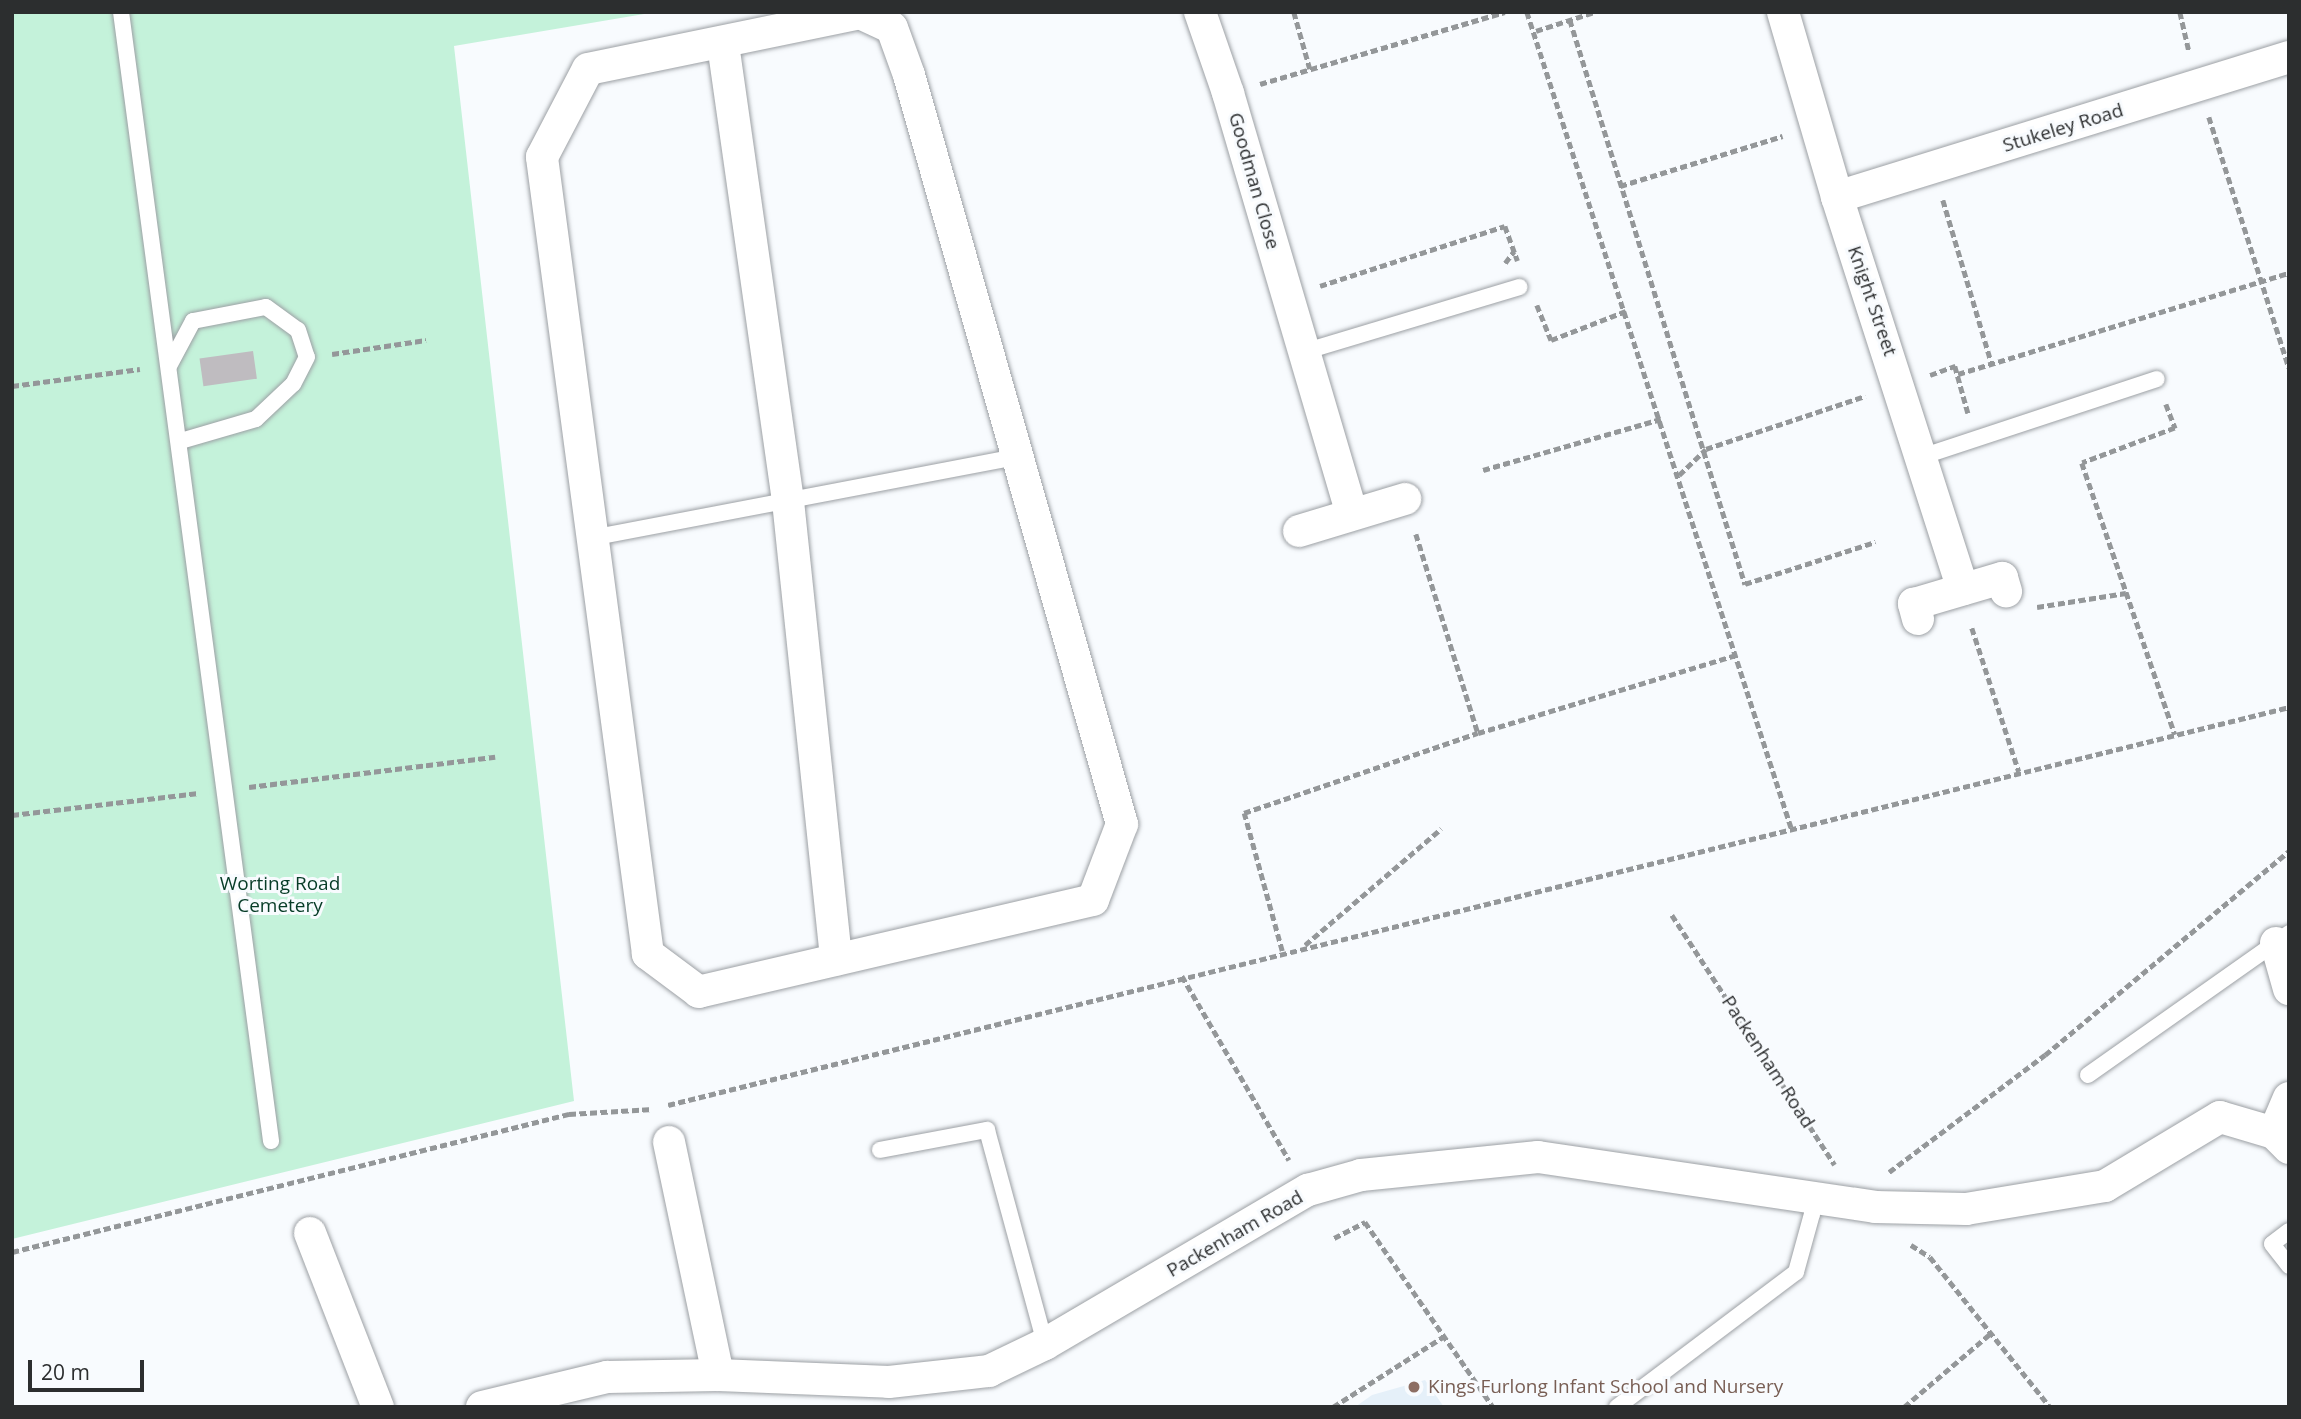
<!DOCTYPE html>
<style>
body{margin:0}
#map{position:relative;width:2301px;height:1419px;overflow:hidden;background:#f8fbfe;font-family:"Open Sans",sans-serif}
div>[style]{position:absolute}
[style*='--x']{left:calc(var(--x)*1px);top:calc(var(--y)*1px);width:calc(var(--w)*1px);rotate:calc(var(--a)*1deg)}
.built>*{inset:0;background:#e5f0f9}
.green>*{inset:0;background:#c4f2da}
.building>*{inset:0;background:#bfbcc0;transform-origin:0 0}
.path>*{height:4.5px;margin-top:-2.25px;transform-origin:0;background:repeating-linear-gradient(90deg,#949799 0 7px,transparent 0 10.5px)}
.roads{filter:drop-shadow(0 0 2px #9ca0a4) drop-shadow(0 0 2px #9ca0a4)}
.service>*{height:16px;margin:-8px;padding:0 8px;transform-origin:8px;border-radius:8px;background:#fff}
.minor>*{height:32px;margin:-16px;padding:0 16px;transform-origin:16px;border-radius:16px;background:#fff}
.dots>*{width:19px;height:19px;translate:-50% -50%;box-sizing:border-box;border:4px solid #f8fbfe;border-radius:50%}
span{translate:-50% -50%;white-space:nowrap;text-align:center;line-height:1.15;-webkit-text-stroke:6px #f8fbfe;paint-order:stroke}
.street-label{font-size:19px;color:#2c2e2f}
.park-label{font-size:19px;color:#073c27}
.education-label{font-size:19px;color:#785e54}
.left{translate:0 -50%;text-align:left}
.frame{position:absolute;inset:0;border:14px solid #2c2e2f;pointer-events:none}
.scale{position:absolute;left:28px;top:1360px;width:116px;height:32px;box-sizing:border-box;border:4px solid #2c2e2f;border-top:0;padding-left:9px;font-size:21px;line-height:24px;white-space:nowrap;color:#2c2e2f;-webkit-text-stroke:5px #f8fbfe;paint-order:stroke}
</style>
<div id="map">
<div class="built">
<div style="clip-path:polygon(1425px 1380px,1444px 1407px,1355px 1407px,1372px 1395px)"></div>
</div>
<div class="green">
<div style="clip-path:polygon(12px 12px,656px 12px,454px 46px,574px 1101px,12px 1239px)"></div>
</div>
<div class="building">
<div style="left:253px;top:351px;width:28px;height:54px;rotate:82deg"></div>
</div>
<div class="path">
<div style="--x:1294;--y:12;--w:59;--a:74.3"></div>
<div style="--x:1527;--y:12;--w:857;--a:72.05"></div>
<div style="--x:2180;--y:12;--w:39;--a:77"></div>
<div style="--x:1570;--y:20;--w:591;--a:72.76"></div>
<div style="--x:1745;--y:584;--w:137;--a:-17.9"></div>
<div style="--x:1536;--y:31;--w:61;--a:-18.1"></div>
<div style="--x:1260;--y:84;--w:255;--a:-16.4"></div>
<div style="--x:2209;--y:117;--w:263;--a:72.3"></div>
<div style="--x:1620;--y:186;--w:170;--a:-17.1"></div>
<div style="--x:1943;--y:200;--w:171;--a:73.4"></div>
<div style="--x:1505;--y:263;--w:15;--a:-53"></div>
<div style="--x:1320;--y:286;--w:194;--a:-18"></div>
<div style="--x:1505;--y:226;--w:37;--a:70"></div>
<div style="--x:1537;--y:305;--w:38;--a:68"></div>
<div style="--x:1551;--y:340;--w:80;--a:-21.1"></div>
<div style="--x:332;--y:354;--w:95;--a:-8.5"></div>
<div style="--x:1958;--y:374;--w:346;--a:-17"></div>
<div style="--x:1930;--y:375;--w:27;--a:-20"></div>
<div style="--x:1955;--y:366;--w:49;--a:74.5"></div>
<div style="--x:12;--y:386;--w:129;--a:-7.6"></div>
<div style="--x:2166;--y:404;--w:26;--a:69"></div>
<div style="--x:2175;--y:428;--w:99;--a:159.4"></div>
<div style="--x:2082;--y:463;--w:287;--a:71.1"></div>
<div style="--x:1483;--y:470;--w:185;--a:-16"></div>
<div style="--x:1679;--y:475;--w:37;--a:-44"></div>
<div style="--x:1706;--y:449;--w:168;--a:-18.4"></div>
<div style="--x:1416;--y:534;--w:208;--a:72.7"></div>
<div style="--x:2037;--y:607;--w:90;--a:-8.9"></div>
<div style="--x:1972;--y:628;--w:151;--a:71.9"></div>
<div style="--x:249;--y:787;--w:248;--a:-7"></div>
<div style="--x:12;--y:815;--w:188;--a:-6.7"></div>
<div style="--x:1672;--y:915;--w:298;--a:56.9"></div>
<div style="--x:1305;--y:945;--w:179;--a:-40.5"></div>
<div style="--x:1282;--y:951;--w:143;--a:-105.4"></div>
<div style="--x:1244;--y:813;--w:247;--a:-18.9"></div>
<div style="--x:1478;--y:733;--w:270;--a:-16.8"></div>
<div style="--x:1182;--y:976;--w:213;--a:59.8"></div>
<div style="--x:668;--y:1105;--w:1669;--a:-13.79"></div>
<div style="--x:1889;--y:1172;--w:195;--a:-36.9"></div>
<div style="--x:2045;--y:1055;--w:318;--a:-39.9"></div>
<div style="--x:1334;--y:1238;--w:35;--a:-27"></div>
<div style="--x:1365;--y:1222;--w:225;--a:55.3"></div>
<div style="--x:1911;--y:1245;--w:22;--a:32"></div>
<div style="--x:1930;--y:1257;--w:192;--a:51.3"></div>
<div style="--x:12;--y:1252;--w:574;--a:-13.92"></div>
<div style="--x:569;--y:1114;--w:84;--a:-3.4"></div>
<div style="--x:1333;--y:1407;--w:130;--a:-32.5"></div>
<div style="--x:1904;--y:1407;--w:114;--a:-40.4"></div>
</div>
<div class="roads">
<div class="service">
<div style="--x:121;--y:12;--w:1139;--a:82.43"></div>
<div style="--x:1303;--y:352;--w:226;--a:-16.7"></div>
<div style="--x:169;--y:366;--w:51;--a:-61.9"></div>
<div style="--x:193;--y:321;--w:74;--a:-10.9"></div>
<div style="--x:266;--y:307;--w:39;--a:36"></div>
<div style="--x:298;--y:330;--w:28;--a:72"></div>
<div style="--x:307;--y:357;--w:30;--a:117"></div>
<div style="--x:293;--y:384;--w:51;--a:136.6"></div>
<div style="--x:256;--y:419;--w:78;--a:163.7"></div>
<div style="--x:1924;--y:456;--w:245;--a:-18.3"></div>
<div style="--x:591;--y:538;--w:432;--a:-10.8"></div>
<div style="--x:2088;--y:1075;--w:246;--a:-35.2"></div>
<div style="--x:880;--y:1150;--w:109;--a:-10.6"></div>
<div style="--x:987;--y:1130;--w:222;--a:74.8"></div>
<div style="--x:2289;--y:1231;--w:21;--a:143"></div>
<div style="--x:2272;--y:1244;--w:28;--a:52"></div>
<div style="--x:1617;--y:1407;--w:224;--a:-37"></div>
<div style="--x:1796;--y:1272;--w:60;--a:-74.6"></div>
<div style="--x:1812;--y:1214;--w:18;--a:-87"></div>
</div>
<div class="minor">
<div style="--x:1200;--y:12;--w:86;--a:70.9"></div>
<div style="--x:1228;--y:93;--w:439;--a:73.6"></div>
<div style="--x:1783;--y:12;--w:193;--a:73.7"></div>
<div style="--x:1837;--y:197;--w:412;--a:72.2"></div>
<div style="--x:860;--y:13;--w:35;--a:25"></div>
<div style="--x:892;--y:28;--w:50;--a:70.1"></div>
<div style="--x:909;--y:75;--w:779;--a:74.13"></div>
<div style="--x:1122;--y:824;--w:81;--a:110.9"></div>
<div style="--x:1093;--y:900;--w:405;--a:166.9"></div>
<div style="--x:699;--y:992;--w:64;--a:-143.3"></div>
<div style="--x:648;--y:954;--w:804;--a:-97.58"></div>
<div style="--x:542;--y:157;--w:99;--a:-62.4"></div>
<div style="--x:588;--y:69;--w:278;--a:-11.6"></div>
<div style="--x:723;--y:44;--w:462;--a:81.9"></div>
<div style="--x:788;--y:501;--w:461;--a:84"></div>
<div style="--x:1837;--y:197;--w:473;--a:-17.2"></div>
<div style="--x:1299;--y:531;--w:111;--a:-16.8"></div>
<div style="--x:1918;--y:619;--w:16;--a:-105"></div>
<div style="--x:1914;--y:604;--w:92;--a:-16.5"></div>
<div style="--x:2002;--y:578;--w:14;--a:73"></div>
<div style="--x:2276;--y:943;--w:48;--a:74.2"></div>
<div style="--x:2274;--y:1133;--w:38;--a:-67"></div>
<div style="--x:669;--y:1142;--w:238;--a:78.1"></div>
<div style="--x:310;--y:1233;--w:187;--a:68.7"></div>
<div style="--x:482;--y:1407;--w:129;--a:-13.5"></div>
<div style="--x:607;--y:1377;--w:111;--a:-1"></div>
<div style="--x:718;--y:1375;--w:171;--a:2.3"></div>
<div style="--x:889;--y:1382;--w:101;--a:-6.3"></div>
<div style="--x:989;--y:1371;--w:62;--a:-25.7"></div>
<div style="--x:1045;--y:1344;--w:305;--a:-30.4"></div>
<div style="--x:1308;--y:1190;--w:55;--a:-15.8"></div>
<div style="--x:1361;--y:1175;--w:178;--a:-5.8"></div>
<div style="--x:1538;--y:1157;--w:341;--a:8.4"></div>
<div style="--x:1875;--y:1207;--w:91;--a:1.3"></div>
<div style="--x:1966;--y:1209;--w:141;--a:-9.4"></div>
<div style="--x:2105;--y:1186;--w:134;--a:-31"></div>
<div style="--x:2220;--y:1117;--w:56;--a:16.5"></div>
<div style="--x:2274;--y:1133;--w:21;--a:45"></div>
</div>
</div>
<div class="dots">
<div style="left:1414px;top:1387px;background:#8d6e63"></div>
</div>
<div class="street-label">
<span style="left:2063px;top:128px;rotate:-17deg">Stukeley Road</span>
<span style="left:1254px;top:181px;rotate:74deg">Goodman Close</span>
<span style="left:1872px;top:301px;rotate:71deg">Knight Street</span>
<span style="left:1768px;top:1062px;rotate:57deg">Packenham Road</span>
<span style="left:1235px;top:1234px;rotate:-30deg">Packenham Road</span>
</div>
<div class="park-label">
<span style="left:280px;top:895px">Worting Road<br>Cemetery</span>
</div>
<div class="education-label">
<span class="left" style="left:1428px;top:1387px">Kings Furlong Infant School and Nursery</span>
</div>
<div class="frame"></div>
<div class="scale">20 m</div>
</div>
